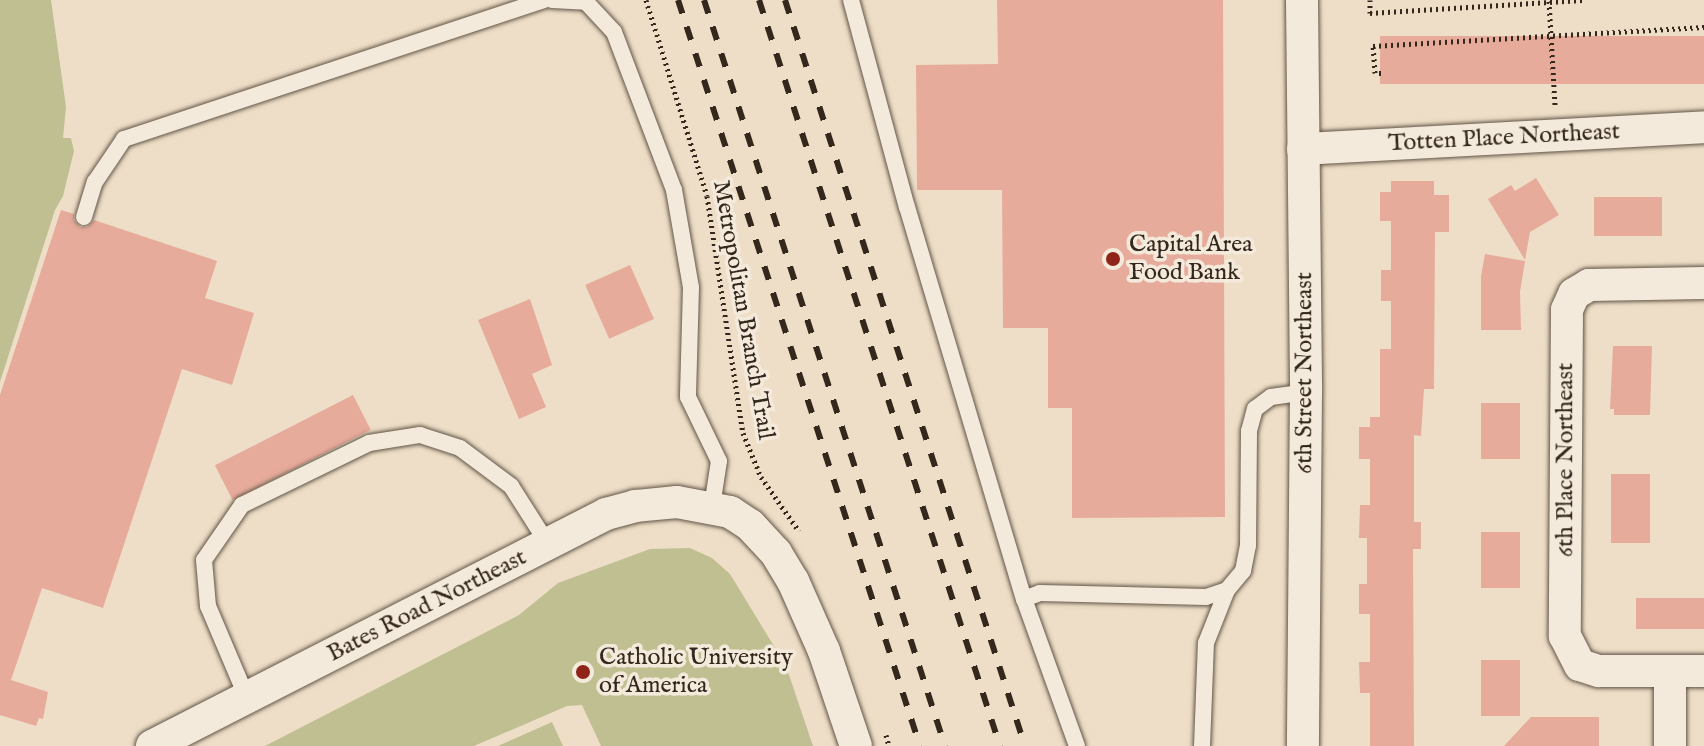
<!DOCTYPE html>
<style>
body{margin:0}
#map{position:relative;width:1704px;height:746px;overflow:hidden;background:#eedec7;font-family:"IM FELL English",serif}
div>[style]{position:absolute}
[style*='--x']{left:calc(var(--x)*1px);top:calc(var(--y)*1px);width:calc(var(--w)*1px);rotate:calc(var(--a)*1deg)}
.green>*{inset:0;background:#bfbf91}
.building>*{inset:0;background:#e7ab9c;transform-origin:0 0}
.path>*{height:5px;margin-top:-2.5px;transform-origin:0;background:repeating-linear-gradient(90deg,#34271c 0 2px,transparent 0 6px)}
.roads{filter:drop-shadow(0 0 2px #625547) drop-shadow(0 0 2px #625547)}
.service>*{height:16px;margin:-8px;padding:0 8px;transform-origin:8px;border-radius:8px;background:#f4eadb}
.minor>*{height:32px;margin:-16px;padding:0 16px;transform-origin:16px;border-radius:16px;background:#f4eadb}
.rail>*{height:6px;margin-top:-3px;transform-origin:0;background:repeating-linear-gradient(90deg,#34271c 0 14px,transparent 0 28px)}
.dots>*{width:22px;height:22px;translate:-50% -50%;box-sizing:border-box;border:4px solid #f4eadb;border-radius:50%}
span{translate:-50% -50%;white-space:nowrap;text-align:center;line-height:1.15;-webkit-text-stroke:7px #f4eadb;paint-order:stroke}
.street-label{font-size:24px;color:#34271c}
.poi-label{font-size:24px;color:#34271c}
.left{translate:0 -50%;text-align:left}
</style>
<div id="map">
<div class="green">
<div style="clip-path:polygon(0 0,51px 0,66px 107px,63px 138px,71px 138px,74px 151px,63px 196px,55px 210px,0 382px)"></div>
<div style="clip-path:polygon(690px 548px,712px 558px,730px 574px,786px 666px,813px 746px,601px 746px,582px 705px,567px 706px,474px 746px,265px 746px,519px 615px,558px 583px,650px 549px)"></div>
<div style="clip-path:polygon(552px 722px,563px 746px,498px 746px)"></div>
</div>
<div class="building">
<div style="clip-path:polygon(997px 0,1223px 0,1225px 517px,1072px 518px,1072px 408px,1048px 408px,1048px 328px,1003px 328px,1002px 190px,917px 190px,916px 65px,998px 64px)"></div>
<div style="left:1704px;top:36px;width:48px;height:324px;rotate:90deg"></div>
<div style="clip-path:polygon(1536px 178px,1559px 215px,1530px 232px,1525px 260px,1488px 199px,1511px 185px,1515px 191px)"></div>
<div style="clip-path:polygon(1391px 181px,1434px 181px,1434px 195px,1449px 195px,1449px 232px,1435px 232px,1434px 389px,1424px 389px,1421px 436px,1414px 435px,1414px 522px,1421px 522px,1421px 549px,1413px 549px,1414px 746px,1370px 746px,1370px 693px,1360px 693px,1359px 662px,1370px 662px,1370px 614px,1359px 614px,1359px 584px,1367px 584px,1367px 538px,1359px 538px,1360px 505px,1370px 505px,1370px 459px,1359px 459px,1359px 427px,1370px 427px,1370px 417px,1380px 417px,1380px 349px,1391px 349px,1391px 301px,1381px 301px,1381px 270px,1391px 270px,1391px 221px,1380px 221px,1380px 192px,1391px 192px)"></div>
<div style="left:1594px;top:197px;width:68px;height:39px"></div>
<div style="clip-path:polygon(61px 210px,74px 214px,74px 220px,80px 227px,87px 227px,94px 220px,217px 261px,205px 298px,254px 313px,232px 385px,182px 369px,103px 608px,42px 588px,11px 680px,48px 692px,43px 719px,39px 718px,36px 726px,0 715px,0 395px)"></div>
<div style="clip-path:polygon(1485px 254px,1525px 261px,1520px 292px,1521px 330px,1481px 330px,1481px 276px)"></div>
<div style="left:630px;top:265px;width:59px;height:49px;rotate:66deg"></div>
<div style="clip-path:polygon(530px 299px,552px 365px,532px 374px,546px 407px,519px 419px,478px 320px)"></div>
<div style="clip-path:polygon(1613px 346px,1652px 346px,1650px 415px,1614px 415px,1614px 409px,1610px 409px)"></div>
<div style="left:353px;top:395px;width:39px;height:155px;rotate:63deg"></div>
<div style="left:1481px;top:403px;width:39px;height:56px"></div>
<div style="left:1611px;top:474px;width:39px;height:69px"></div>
<div style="left:1481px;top:532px;width:39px;height:56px"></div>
<div style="left:1704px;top:598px;width:31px;height:68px;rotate:90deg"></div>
<div style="left:1481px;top:660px;width:39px;height:56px"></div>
<div style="clip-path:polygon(1531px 717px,1599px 717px,1599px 746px,1504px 746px)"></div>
</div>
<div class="path">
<div style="--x:646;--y:0;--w:205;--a:72.7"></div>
<div style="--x:707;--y:196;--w:240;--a:81.4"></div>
<div style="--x:743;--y:433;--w:48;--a:67.8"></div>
<div style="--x:761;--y:477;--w:66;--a:54.9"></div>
<div style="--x:1370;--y:0;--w:13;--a:90"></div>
<div style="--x:1370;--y:13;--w:213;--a:-3.5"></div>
<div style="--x:1549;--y:1;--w:105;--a:86.7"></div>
<div style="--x:1381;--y:73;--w:6;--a:180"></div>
<div style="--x:1375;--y:73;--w:27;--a:-94"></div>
<div style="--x:1373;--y:46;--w:332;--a:-3.3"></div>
<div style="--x:886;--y:735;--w:11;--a:75"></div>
</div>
<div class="roads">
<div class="service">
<div style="--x:552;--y:0;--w:34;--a:3"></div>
<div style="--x:586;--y:2;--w:41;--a:47"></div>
<div style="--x:614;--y:32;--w:169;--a:69.2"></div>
<div style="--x:674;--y:190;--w:98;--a:80.1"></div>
<div style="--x:691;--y:287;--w:110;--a:91.6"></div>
<div style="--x:688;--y:397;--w:71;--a:64.2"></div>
<div style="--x:719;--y:461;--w:46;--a:98.8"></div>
<div style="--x:851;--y:0;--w:214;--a:74.9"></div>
<div style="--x:907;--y:207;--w:409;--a:73.4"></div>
<div style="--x:84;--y:217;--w:37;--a:-73"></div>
<div style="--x:95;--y:182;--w:52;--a:-56"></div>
<div style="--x:124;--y:139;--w:442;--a:-18.3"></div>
<div style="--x:247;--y:698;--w:100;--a:-113"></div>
<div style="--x:208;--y:606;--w:46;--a:-95"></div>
<div style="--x:204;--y:560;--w:67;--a:-55.4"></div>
<div style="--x:242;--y:505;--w:141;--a:-26"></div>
<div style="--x:369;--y:443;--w:52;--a:-8.9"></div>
<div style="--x:420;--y:435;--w:42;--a:18"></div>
<div style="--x:460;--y:448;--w:64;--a:36.7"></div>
<div style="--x:511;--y:486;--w:69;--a:57.5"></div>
<div style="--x:1077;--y:746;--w:156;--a:-109.8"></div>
<div style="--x:1024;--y:599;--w:17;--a:-21"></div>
<div style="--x:1040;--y:593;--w:166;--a:1.4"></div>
<div style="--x:1206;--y:597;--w:22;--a:-18"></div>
<div style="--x:1227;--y:590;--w:25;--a:-50"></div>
<div style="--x:1243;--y:571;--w:25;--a:-79"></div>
<div style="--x:1248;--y:546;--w:115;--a:-89.5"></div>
<div style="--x:1249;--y:431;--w:23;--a:-75"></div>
<div style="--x:1255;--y:409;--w:20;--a:-37"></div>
<div style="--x:1271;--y:397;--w:35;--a:-8"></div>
<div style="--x:1202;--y:746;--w:103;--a:-87.8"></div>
<div style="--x:1206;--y:643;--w:57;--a:-68.4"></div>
</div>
<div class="minor">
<div style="--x:1302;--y:0;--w:392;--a:89.4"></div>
<div style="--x:1306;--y:392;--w:354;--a:90.5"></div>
<div style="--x:1303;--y:149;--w:402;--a:-3.1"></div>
<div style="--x:1704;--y:283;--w:115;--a:179"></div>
<div style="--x:1589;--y:285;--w:17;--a:149"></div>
<div style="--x:1574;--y:294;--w:17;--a:114"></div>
<div style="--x:1567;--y:310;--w:326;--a:90.4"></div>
<div style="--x:1565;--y:636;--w:33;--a:63"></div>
<div style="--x:1580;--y:665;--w:20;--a:18"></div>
<div style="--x:1599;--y:671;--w:105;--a:0"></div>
<div style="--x:1670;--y:672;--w:74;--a:90"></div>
<div style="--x:152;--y:746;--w:510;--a:-27.07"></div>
<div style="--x:606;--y:514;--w:30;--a:-15"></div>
<div style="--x:635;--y:506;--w:42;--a:-5.4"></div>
<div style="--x:677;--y:502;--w:54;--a:10.7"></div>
<div style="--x:730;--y:512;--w:24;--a:33"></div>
<div style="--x:750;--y:525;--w:38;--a:47"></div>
<div style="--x:776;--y:553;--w:33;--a:59"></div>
<div style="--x:793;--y:581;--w:77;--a:66.1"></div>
<div style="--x:824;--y:651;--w:100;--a:71.4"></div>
</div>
</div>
<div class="rail">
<div style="--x:678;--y:0;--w:784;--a:72.03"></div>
<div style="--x:704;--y:0;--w:784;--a:72.1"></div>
<div style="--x:759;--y:0;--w:784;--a:72.1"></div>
<div style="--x:785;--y:0;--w:784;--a:72.17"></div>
</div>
<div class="dots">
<div style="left:1113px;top:259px;background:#8f2418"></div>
<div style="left:583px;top:672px;background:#8f2418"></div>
</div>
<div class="street-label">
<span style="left:1504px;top:138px;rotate:-3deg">Totten Place Northeast</span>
<span style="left:743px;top:310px;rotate:80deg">Metropolitan Branch Trail</span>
<span style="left:1305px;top:373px;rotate:-90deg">6th Street Northeast</span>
<span style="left:1566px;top:460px;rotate:-90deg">6th Place Northeast</span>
<span style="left:427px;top:606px;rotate:-27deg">Bates Road Northeast</span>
</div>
<div class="poi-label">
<span class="left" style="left:1129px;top:259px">Capital Area<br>Food Bank</span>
<span class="left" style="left:599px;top:672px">Catholic University<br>of America</span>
</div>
</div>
